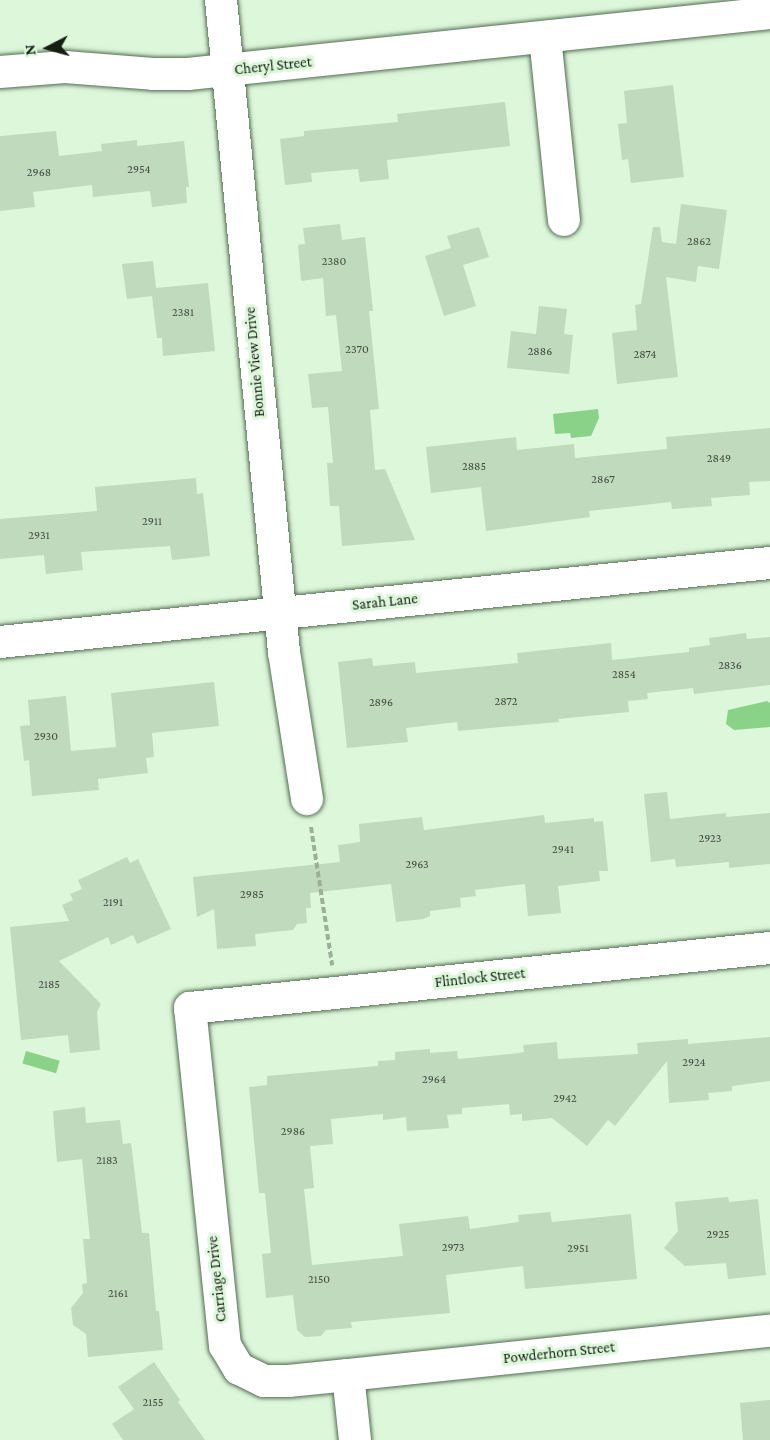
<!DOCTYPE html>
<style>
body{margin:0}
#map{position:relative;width:770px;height:1440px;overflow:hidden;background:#dcf7da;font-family:"Crimson Pro",serif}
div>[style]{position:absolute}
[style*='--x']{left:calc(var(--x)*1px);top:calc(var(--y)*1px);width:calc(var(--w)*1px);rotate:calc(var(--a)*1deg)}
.water>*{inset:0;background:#8ad288;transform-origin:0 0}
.building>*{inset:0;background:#bfdabd}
.path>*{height:4px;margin-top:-2px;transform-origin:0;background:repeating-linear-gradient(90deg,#9bb099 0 6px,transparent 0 9px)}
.roads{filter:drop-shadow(0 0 2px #546c53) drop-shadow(0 0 2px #546c53)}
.street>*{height:32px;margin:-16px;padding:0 16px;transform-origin:16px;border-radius:16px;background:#fff}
span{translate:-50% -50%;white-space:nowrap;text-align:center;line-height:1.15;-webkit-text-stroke:6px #dcf7da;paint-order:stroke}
.number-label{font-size:12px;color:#3f4d3e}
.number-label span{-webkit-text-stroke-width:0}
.street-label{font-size:15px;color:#141e13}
.north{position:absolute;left:18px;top:18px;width:60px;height:60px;-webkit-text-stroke:4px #dcf7da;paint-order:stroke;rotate:264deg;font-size:16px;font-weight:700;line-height:24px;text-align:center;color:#141e13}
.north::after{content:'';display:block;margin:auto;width:21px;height:27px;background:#141e13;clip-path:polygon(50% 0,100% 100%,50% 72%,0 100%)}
</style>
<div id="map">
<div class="water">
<div style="clip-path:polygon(598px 409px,599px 418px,591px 436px,571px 438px,570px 433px,555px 434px,553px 414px)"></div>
<div style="clip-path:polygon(767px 701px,770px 703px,770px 727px,734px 730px,726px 724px,728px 710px)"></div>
<div style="left:26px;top:1051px;width:35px;height:13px;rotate:16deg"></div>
</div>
<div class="building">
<div style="clip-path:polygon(673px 85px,684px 177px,631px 183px,628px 159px,622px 160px,618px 124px,627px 123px,624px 91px)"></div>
<div style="clip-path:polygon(505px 102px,510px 146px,387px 160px,389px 179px,360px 182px,358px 169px,311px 173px,312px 182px,285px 185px,280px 139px,304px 136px,304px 131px,398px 122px,397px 114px)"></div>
<div style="clip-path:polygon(56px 131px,59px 156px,102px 151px,101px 144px,137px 140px,137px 146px,184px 141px,189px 187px,186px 187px,187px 203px,152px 207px,150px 191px,93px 197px,92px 185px,33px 192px,35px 207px,0 211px,0 136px)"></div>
<div style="clip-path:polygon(681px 204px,727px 210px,719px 269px,698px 266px,696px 282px,666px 277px,678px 377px,617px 384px,612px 333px,637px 330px,635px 305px,641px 304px,653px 227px,660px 227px,662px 242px,676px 244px)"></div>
<div style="clip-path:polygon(340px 224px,342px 240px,365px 237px,373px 311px,369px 311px,379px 409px,370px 410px,375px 470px,385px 469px,415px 540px,342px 546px,339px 506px,330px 506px,327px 463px,333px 463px,328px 407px,312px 408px,308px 374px,342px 371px,336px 315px,326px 316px,323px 278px,301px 281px,298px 245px,305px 244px,303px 228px)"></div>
<div style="clip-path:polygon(479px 227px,489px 257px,463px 265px,476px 306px,444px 316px,425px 256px,451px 248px,447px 236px)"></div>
<div style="clip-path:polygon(153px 261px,156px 288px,208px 283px,215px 351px,163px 356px,162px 338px,157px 338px,152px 296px,127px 299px,122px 264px)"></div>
<div style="clip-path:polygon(539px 306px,567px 309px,564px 334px,573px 335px,569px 374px,507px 368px,511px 331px,536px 334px)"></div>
<div style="clip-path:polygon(770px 428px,770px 481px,749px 482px,750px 495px,711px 498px,712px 506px,672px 509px,671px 502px,589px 511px,590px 517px,486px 531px,481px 487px,431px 493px,426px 447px,516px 437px,517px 450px,574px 444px,575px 458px,667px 449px,666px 437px)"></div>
<div style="clip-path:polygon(196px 478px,197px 494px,203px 493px,210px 556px,172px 560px,170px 546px,81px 552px,83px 570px,46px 574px,44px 555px,0 559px,0 519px,97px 511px,95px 487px)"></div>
<div style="clip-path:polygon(746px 633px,747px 639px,770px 637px,770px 685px,694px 694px,693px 688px,647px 693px,648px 699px,628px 701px,629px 712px,558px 719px,559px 722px,458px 731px,457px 722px,406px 728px,408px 742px,347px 748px,338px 662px,372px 658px,373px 666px,415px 662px,416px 673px,518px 663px,517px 653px,611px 643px,612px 660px,689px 652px,689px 648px,710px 645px,709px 638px)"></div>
<div style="clip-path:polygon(214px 682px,219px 726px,152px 733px,154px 757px,146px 758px,148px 773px,98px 779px,99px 790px,32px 796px,29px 760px,24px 761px,20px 726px,30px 725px,28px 700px,66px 696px,71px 751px,116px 747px,111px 693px)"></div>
<div style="clip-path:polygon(667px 792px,670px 819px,726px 813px,726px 817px,770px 813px,770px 864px,729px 868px,729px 862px,676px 867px,675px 859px,651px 862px,644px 794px)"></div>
<div style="clip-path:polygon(544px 815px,545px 823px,594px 818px,594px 822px,603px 821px,608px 871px,599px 871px,600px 881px,558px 886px,561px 913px,528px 916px,525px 884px,475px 890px,476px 896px,460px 898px,461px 907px,430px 911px,430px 916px,423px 919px,396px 922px,391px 884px,310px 893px,311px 908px,306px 908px,307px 923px,297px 924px,293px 930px,255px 934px,256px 946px,217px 949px,214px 909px,197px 917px,193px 877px,340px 862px,338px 845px,360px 842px,359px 824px,422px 817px,424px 830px)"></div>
<div style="clip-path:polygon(127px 857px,130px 863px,138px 859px,171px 929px,137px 944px,133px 935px,111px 945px,108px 937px,59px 961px,101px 1004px,97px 1012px,100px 1050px,70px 1053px,68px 1035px,21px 1040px,10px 927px,69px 921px,62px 905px,73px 900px,70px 894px,82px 889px,78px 880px)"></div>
<div style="clip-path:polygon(770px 1037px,770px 1081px,732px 1086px,732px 1091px,708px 1093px,709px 1100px,669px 1103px,667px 1061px,615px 1126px,608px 1120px,587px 1146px,552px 1118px,522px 1121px,522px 1114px,510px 1115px,509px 1104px,462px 1108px,462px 1114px,447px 1115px,449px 1128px,407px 1131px,406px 1117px,383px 1120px,383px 1114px,331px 1119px,333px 1144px,310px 1146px,314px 1188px,304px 1189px,312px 1265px,403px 1256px,399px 1224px,468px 1216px,470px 1229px,519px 1222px,518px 1215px,550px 1212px,552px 1222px,631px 1214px,637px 1279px,525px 1289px,523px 1266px,446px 1275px,450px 1313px,351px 1322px,352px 1328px,326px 1330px,321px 1336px,305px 1337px,297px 1330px,293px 1295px,266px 1298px,262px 1254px,271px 1253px,265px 1193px,259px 1193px,249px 1087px,267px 1085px,267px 1076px,378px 1066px,378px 1061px,395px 1060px,395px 1052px,430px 1049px,430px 1053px,457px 1051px,458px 1059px,511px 1054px,524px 1052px,523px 1045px,557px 1042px,558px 1059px,638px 1054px,637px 1043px,688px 1039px,688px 1044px)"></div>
<div style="clip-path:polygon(85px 1107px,86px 1123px,120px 1120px,123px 1144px,131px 1143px,142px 1233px,149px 1233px,156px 1311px,159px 1311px,163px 1350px,88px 1357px,86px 1334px,73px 1325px,71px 1308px,83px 1293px,82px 1284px,87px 1283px,83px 1239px,90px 1239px,82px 1159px,57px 1162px,53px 1111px)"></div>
<div style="clip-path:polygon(728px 1197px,729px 1202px,758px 1199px,766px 1275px,728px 1279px,726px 1263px,685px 1266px,664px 1248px,678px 1231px,675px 1202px)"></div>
<div style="clip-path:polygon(154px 1362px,180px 1400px,178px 1402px,205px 1440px,123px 1440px,112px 1424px,134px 1409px,118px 1387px)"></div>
<div style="clip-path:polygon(770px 1400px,770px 1440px,743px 1440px,740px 1403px)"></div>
</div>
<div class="path">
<div style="--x:311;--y:827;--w:140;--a:81.3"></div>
</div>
<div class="roads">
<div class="street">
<div style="--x:221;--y:0;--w:655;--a:84.48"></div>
<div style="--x:284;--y:652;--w:149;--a:81.1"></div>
<div style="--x:545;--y:37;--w:184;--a:84.1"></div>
<div style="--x:0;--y:72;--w:65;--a:-4.4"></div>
<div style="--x:65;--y:67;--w:88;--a:4.5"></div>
<div style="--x:153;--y:74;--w:35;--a:0"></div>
<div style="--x:188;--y:74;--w:585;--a:-5.98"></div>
<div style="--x:0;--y:642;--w:774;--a:-5.86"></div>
<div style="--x:348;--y:1375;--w:424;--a:-6"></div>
<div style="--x:355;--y:1440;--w:65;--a:-96.1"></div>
<div style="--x:348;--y:1375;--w:60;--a:174.3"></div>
<div style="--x:288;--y:1381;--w:24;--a:180"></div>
<div style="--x:264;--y:1381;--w:28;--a:-154"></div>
<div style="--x:239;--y:1369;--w:27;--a:-121"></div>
<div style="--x:225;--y:1346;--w:340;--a:-95.9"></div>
<div style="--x:190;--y:1008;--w:583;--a:-5.91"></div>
</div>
</div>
<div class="number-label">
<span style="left:139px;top:170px">2954</span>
<span style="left:39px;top:173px">2968</span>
<span style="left:699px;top:242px">2862</span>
<span style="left:334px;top:262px">2380</span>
<span style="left:183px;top:313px">2381</span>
<span style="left:357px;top:350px">2370</span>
<span style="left:540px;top:352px">2886</span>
<span style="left:645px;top:355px">2874</span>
<span style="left:719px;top:459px">2849</span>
<span style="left:474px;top:467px">2885</span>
<span style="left:603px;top:480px">2867</span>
<span style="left:152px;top:522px">2911</span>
<span style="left:39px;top:536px">2931</span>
<span style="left:730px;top:666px">2836</span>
<span style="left:624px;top:675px">2854</span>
<span style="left:506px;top:702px">2872</span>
<span style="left:381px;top:703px">2896</span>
<span style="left:46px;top:737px">2930</span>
<span style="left:710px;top:839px">2923</span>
<span style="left:563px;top:850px">2941</span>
<span style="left:417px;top:865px">2963</span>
<span style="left:252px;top:895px">2985</span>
<span style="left:113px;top:903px">2191</span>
<span style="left:49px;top:985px">2185</span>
<span style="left:694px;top:1063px">2924</span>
<span style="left:434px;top:1080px">2964</span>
<span style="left:565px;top:1099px">2942</span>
<span style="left:293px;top:1132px">2986</span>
<span style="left:107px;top:1161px">2183</span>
<span style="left:718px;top:1235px">2925</span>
<span style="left:453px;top:1248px">2973</span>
<span style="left:578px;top:1249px">2951</span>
<span style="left:319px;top:1280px">2150</span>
<span style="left:118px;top:1294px">2161</span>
<span style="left:153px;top:1403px">2155</span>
</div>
<div class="street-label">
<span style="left:273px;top:66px;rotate:-6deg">Cheryl Street</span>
<span style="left:255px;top:362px;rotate:-95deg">Bonnie View Drive</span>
<span style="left:385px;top:602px;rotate:-6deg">Sarah Lane</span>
<span style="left:480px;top:978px;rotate:-6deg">Flintlock Street</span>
<span style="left:217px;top:1279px;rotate:-96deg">Carriage Drive</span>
<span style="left:559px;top:1353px;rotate:-6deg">Powderhorn Street</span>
</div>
<div class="north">N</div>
</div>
